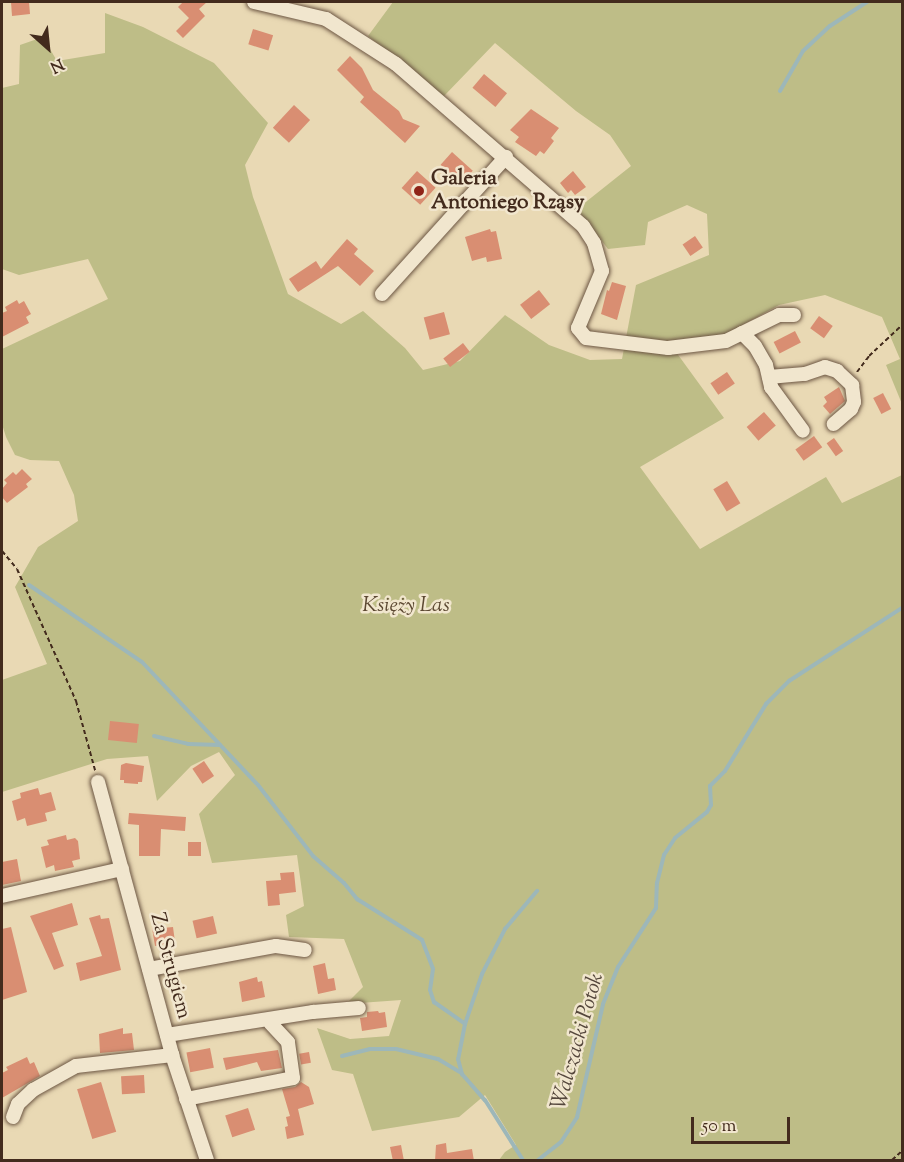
<!DOCTYPE html>
<meta charset="utf-8">
<style>
body{margin:0}
#map{position:relative;width:904px;height:1162px;overflow:hidden;background:#e9d9b4;font-family:"Sorts Mill Goudy",serif}
div>[style]{position:absolute}
[style*='--x']{left:calc(var(--x)*1px);top:calc(var(--y)*1px);width:calc(var(--w)*1px);rotate:calc(var(--a)*1deg)}
.green>*{inset:0;background:#bebd87}
.stream>*{height:4px;margin:-2px;padding:0 2px;transform-origin:2px;border-radius:2px;background:#9db7b9}
.building>*{inset:0;background:#d98e72;transform-origin:0 0}
.path>*{height:2px;margin-top:-1px;transform-origin:0;background:repeating-linear-gradient(90deg,#432b1d 0 4.5px,transparent 0 7.5px)}
.roads{filter:drop-shadow(0 0 2px #6c5643) drop-shadow(0 0 2px #6c5643)}
.minor>*{height:14px;margin:-7px;padding:0 7px;transform-origin:7px;border-radius:7px;background:#f1e6ce}
.dots>*{width:16px;height:16px;translate:-50% -50%;box-sizing:border-box;border:3px solid #f1e6ce;border-radius:50%}
span{translate:-50% -50%;white-space:nowrap;text-align:center;line-height:1.15;-webkit-text-stroke:5px #f1e6ce;paint-order:stroke}
.poi-label{font-size:21px;color:#432b1d;font-weight:700}
.left{translate:0 -50%;text-align:left}
.park-label{font-size:21px;color:#5c4832;font-style:italic}
.street-label{font-size:21px;color:#432b1d}
.water-label{font-size:22px;color:#55473c;font-style:italic}
.frame{position:absolute;inset:0;border:3px solid #432b1d;pointer-events:none}
.north{position:absolute;left:18px;top:18px;width:60px;height:60px;-webkit-text-stroke:4px #f1e6ce;paint-order:stroke;rotate:153deg;font-size:16px;font-weight:700;line-height:24px;text-align:center;color:#432b1d}
.north::after{content:'';display:block;margin:auto;width:21px;height:27px;background:#432b1d;clip-path:polygon(50% 0,100% 100%,50% 72%,0 100%)}
.scale{position:absolute;left:691px;top:1117px;width:99px;height:27px;box-sizing:border-box;border:3px solid #432b1d;border-top:0;padding-left:8px;font-size:18px;line-height:21px;white-space:nowrap;color:#432b1d;-webkit-text-stroke:4px #f1e6ce;paint-order:stroke}
</style>
<div id="map">
<div class="green">
<div style="clip-path:polygon(393px 2px,902px 2px,902px 404px,886px 365px,900px 359px,882px 317px,825px 295px,779px 305px,726px 334px,668px 341px,724px 418px,640px 467px,700px 549px,826px 477px,842px 503px,902px 475px,902px 1160px,499px 1160px,505px 1152px,516px 1145px,485px 1095px,459px 1117px,372px 1131px,353px 1074px,332px 1070px,317px 1028px,350px 1039px,389px 1036px,401px 1000px,346px 1004px,363px 987px,344px 939px,289px 937px,286px 915px,304px 906px,297px 855px,212px 863px,199px 814px,235px 775px,219px 752px,191px 766px,157px 801px,148px 756px,107px 759px,2px 792px,2px 680px,47px 664px,15px 587px,38px 547px,78px 521px,74px 495px,59px 461px,30px 460px,15px 455px,6px 437px,2px 424px,2px 349px,108px 299px,88px 259px,19px 275px,2px 269px,2px 88px,19px 84px,20px 45px,43px 37px,57px 61px,105px 53px,105px 13px,143px 27px,214px 63px,268px 123px,245px 165px,253px 197px,288px 294px,341px 324px,363px 311px,405px 348px,423px 370px,460px 361px,505px 315px,549px 345px,590px 360px,622px 359px,636px 285px,709px 255px,707px 214px,687px 205px,648px 222px,645px 245px,608px 249px,577px 209px,631px 166px,610px 135px,576px 111px,495px 43px,444px 96px,368px 36px)"></div>
</div>
<div class="stream">
<div style="--x:780;--y:91;--w:46;--a:-60.1"></div>
<div style="--x:803;--y:51;--w:37;--a:-43"></div>
<div style="--x:830;--y:26;--w:44;--a:-33"></div>
<div style="--x:29;--y:585;--w:137;--a:34.3"></div>
<div style="--x:142;--y:662;--w:169;--a:46.7"></div>
<div style="--x:258;--y:785;--w:90;--a:52.2"></div>
<div style="--x:313;--y:856;--w:41;--a:41.1"></div>
<div style="--x:344;--y:883;--w:21;--a:51"></div>
<div style="--x:357;--y:899;--w:77;--a:32.2"></div>
<div style="--x:422;--y:940;--w:31;--a:69"></div>
<div style="--x:433;--y:969;--w:21;--a:98"></div>
<div style="--x:430;--y:990;--w:13;--a:72"></div>
<div style="--x:434;--y:1002;--w:38;--a:35"></div>
<div style="--x:465;--y:1024;--w:36;--a:101"></div>
<div style="--x:458;--y:1059;--w:16;--a:75"></div>
<div style="--x:462;--y:1074;--w:35;--a:49"></div>
<div style="--x:485;--y:1100;--w:71;--a:57.7"></div>
<div style="--x:154;--y:736;--w:35;--a:13"></div>
<div style="--x:188;--y:744;--w:32;--a:2"></div>
<div style="--x:465;--y:1024;--w:53;--a:-71.2"></div>
<div style="--x:482;--y:974;--w:51;--a:-62.9"></div>
<div style="--x:505;--y:929;--w:50;--a:-49.9"></div>
<div style="--x:342;--y:1056;--w:29;--a:-14"></div>
<div style="--x:370;--y:1049;--w:26;--a:0"></div>
<div style="--x:396;--y:1049;--w:43;--a:13.4"></div>
<div style="--x:438;--y:1059;--w:27;--a:31"></div>
<div style="--x:538;--y:1160;--w:29;--a:-38"></div>
<div style="--x:561;--y:1142;--w:30;--a:-57"></div>
<div style="--x:577;--y:1117;--w:116;--a:-77"></div>
<div style="--x:603;--y:1004;--w:40;--a:-68"></div>
<div style="--x:618;--y:967;--w:70;--a:-57.2"></div>
<div style="--x:656;--y:908;--w:25;--a:-88"></div>
<div style="--x:657;--y:883;--w:29;--a:-76"></div>
<div style="--x:664;--y:855;--w:20;--a:-57"></div>
<div style="--x:675;--y:838;--w:41;--a:-39.1"></div>
<div style="--x:707;--y:812;--w:8;--a:-60"></div>
<div style="--x:711;--y:805;--w:19;--a:-93"></div>
<div style="--x:710;--y:786;--w:21;--a:-45"></div>
<div style="--x:725;--y:771;--w:79;--a:-58.5"></div>
<div style="--x:766;--y:704;--w:33;--a:-45"></div>
<div style="--x:789;--y:681;--w:135;--a:-32.9"></div>
</div>
<div class="building">
<div style="clip-path:polygon(11px 2px,29px 2px,30px 14px,12px 16px)"></div>
<div style="clip-path:polygon(183px 2px,207px 2px,199px 9px,205px 16px,183px 38px,176px 31px,189px 18px,178px 7px)"></div>
<div style="left:253px;top:29px;width:21px;height:16px;rotate:17deg"></div>
<div style="clip-path:polygon(350px 56px,362px 68px,373px 90px,399px 111px,403px 119px,420px 126px,405px 143px,360px 102px,364px 97px,337px 70px)"></div>
<div style="left:484px;top:74px;width:30px;height:18px;rotate:40deg"></div>
<div style="left:294px;top:105px;width:22px;height:31px;rotate:43deg"></div>
<div style="clip-path:polygon(531px 109px,559px 128px,551px 138px,554px 141px,544px 154px,540px 151px,536px 156px,515px 142px,519px 137px,510px 130px)"></div>
<div style="left:452px;top:152px;width:28px;height:17px;rotate:42deg"></div>
<div style="left:417px;top:171px;width:25px;height:23px;rotate:42deg"></div>
<div style="clip-path:polygon(573px 171px,586px 187px,575px 195px,571px 190px,568px 193px,560px 183px)"></div>
<div style="clip-path:polygon(490px 229px,491px 232px,496px 231px,502px 259px,487px 262px,486px 257px,472px 261px,465px 237px)"></div>
<div style="left:695px;top:236px;width:14px;height:15px;rotate:56deg"></div>
<div style="clip-path:polygon(347px 239px,358px 249px,354px 254px,374px 271px,360px 286px,338px 266px,298px 292px,289px 279px,316px 261px,321px 269px)"></div>
<div style="clip-path:polygon(612px 282px,626px 286px,617px 320px,601px 314px,607px 290px,609px 291px)"></div>
<div style="left:539px;top:290px;width:18px;height:24px;rotate:52deg"></div>
<div style="clip-path:polygon(17px 300px,19px 304px,24px 301px,31px 314px,26px 317px,29px 323px,2px 337px,2px 313px,7px 311px,5px 307px)"></div>
<div style="left:444px;top:312px;width:23px;height:21px;rotate:75deg"></div>
<div style="left:819px;top:316px;width:17px;height:15px;rotate:36deg"></div>
<div style="left:795px;top:331px;width:13px;height:24px;rotate:63deg"></div>
<div style="left:463px;top:343px;width:11px;height:25px;rotate:52deg"></div>
<div style="left:727px;top:372px;width:14px;height:20px;rotate:56deg"></div>
<div style="clip-path:polygon(839px 387px,845px 401px,830px 414px,823px 406px,827px 402px,824px 397px)"></div>
<div style="left:883px;top:393px;width:18px;height:11px;rotate:63deg"></div>
<div style="left:764px;top:412px;width:18px;height:23px;rotate:49deg"></div>
<div style="left:814px;top:436px;width:14px;height:23px;rotate:54deg"></div>
<div style="left:834px;top:438px;width:16px;height:9px;rotate:55deg"></div>
<div style="clip-path:polygon(22px 469px,32px 479px,26px 484px,28px 487px,7px 503px,2px 497px,2px 489px,7px 483px,4px 480px,13px 472px,16px 475px)"></div>
<div style="left:727px;top:481px;width:26px;height:16px;rotate:59deg"></div>
<div style="left:110px;top:721px;width:29px;height:19px;rotate:6deg"></div>
<div style="left:204px;top:761px;width:18px;height:14px;rotate:56deg"></div>
<div style="clip-path:polygon(126px 763px,144px 766px,142px 782px,138px 782px,138px 784px,124px 783px,124px 780px,120px 780px,121px 765px)"></div>
<div style="clip-path:polygon(38px 788px,40px 795px,51px 792px,56px 810px,45px 813px,47px 821px,27px 826px,25px 818px,17px 821px,12px 801px,21px 798px,20px 793px)"></div>
<div style="clip-path:polygon(129px 813px,186px 817px,185px 831px,161px 829px,160px 856px,139px 856px,139px 825px,128px 824px)"></div>
<div style="clip-path:polygon(66px 835px,67px 840px,75px 838px,78px 841px,80px 859px,72px 861px,74px 867px,55px 871px,54px 865px,46px 868px,41px 847px,49px 845px,47px 840px)"></div>
<div style="left:188px;top:842px;width:13px;height:14px"></div>
<div style="clip-path:polygon(17px 859px,21px 881px,2px 885px,2px 862px)"></div>
<div style="clip-path:polygon(294px 872px,296px 892px,279px 894px,280px 905px,268px 906px,266px 881px,281px 880px,280px 873px)"></div>
<div style="clip-path:polygon(72px 903px,78px 925px,52px 933px,64px 966px,54px 970px,30px 916px)"></div>
<div style="clip-path:polygon(100px 915px,101px 919px,109px 918px,121px 970px,80px 981px,76px 963px,102px 956px,89px 918px)"></div>
<div style="left:213px;top:916px;width:18px;height:21px;rotate:77deg"></div>
<div style="clip-path:polygon(162px 926px,162px 928px,173px 927px,175px 942px,155px 946px,152px 928px)"></div>
<div style="clip-path:polygon(11px 927px,27px 992px,2px 1000px,2px 929px)"></div>
<div style="clip-path:polygon(325px 963px,328px 979px,334px 978px,336px 990px,318px 994px,313px 966px)"></div>
<div style="clip-path:polygon(257px 977px,258px 982px,262px 981px,265px 997px,242px 1002px,239px 982px)"></div>
<div style="clip-path:polygon(378px 1011px,379px 1013px,385px 1012px,387px 1027px,362px 1031px,360px 1018px,367px 1017px,367px 1012px)"></div>
<div style="clip-path:polygon(123px 1028px,123px 1034px,132px 1033px,134px 1050px,100px 1053px,99px 1034px)"></div>
<div style="left:210px;top:1048px;width:20px;height:24px;rotate:79deg"></div>
<div style="clip-path:polygon(278px 1050px,282px 1068px,261px 1071px,257px 1062px,226px 1070px,223px 1058px)"></div>
<div style="left:309px;top:1052px;width:11px;height:10px;rotate:80deg"></div>
<div style="clip-path:polygon(27px 1057px,30px 1064px,34px 1062px,40px 1076px,2px 1098px,2px 1073px,8px 1070px,6px 1067px)"></div>
<div style="left:144px;top:1075px;width:18px;height:23px;rotate:87deg"></div>
<div style="left:101px;top:1082px;width:52px;height:25px;rotate:73deg"></div>
<div style="clip-path:polygon(301px 1082px,309px 1087px,314px 1104px,298px 1109px,304px 1135px,287px 1139px,285px 1127px,288px 1126px,286px 1117px,290px 1116px,282px 1089px,295px 1087px)"></div>
<div style="left:248px;top:1108px;width:23px;height:24px;rotate:72deg"></div>
<div style="clip-path:polygon(446px 1143px,447px 1153px,472px 1149px,474px 1161px,435px 1161px,436px 1145px)"></div>
<div style="clip-path:polygon(401px 1145px,404px 1161px,393px 1161px,390px 1147px)"></div>
</div>
<div class="path">
<div style="--x:857;--y:372;--w:20;--a:-53"></div>
<div style="--x:869;--y:356;--w:45;--a:-43.2"></div>
<div style="--x:2;--y:551;--w:23;--a:50"></div>
<div style="--x:17;--y:569;--w:145;--a:65.9"></div>
<div style="--x:76;--y:701;--w:72;--a:74.6"></div>
<div style="--x:892;--y:1160;--w:13;--a:-42"></div>
</div>
<div class="roads">
<div class="minor">
<div style="--x:254;--y:2;--w:74;--a:13.3"></div>
<div style="--x:326;--y:19;--w:83;--a:32.7"></div>
<div style="--x:396;--y:64;--w:247;--a:40.9"></div>
<div style="--x:583;--y:226;--w:20;--a:57"></div>
<div style="--x:594;--y:243;--w:29;--a:74"></div>
<div style="--x:602;--y:271;--w:62;--a:112.8"></div>
<div style="--x:578;--y:328;--w:13;--a:51"></div>
<div style="--x:586;--y:338;--w:83;--a:7"></div>
<div style="--x:668;--y:348;--w:58;--a:-6.9"></div>
<div style="--x:726;--y:341;--w:59;--a:-26.1"></div>
<div style="--x:779;--y:315;--w:15;--a:0"></div>
<div style="--x:382;--y:294;--w:185;--a:-47.9"></div>
<div style="--x:742;--y:333;--w:18;--a:45"></div>
<div style="--x:755;--y:346;--w:22;--a:60"></div>
<div style="--x:766;--y:365;--w:23;--a:77"></div>
<div style="--x:771;--y:387;--w:54;--a:54"></div>
<div style="--x:769;--y:377;--w:36;--a:-5"></div>
<div style="--x:805;--y:374;--w:21;--a:-19"></div>
<div style="--x:825;--y:367;--w:13;--a:18"></div>
<div style="--x:837;--y:371;--w:21;--a:43"></div>
<div style="--x:852;--y:385;--w:17;--a:83"></div>
<div style="--x:854;--y:402;--w:8;--a:113"></div>
<div style="--x:851;--y:409;--w:23;--a:139"></div>
<div style="--x:98;--y:782;--w:283;--a:74.8"></div>
<div style="--x:172;--y:1055;--w:111;--a:71.6"></div>
<div style="--x:2;--y:896;--w:123;--a:-12.7"></div>
<div style="--x:149;--y:969;--w:129;--a:-10.3"></div>
<div style="--x:276;--y:946;--w:29;--a:8"></div>
<div style="--x:167;--y:1035;--w:148;--a:-9"></div>
<div style="--x:313;--y:1012;--w:46;--a:-5"></div>
<div style="--x:186;--y:1099;--w:109;--a:-11.1"></div>
<div style="--x:293;--y:1078;--w:36;--a:-98"></div>
<div style="--x:288;--y:1042;--w:26;--a:-133"></div>
<div style="--x:13;--y:1117;--w:14;--a:-69"></div>
<div style="--x:18;--y:1104;--w:21;--a:-43"></div>
<div style="--x:33;--y:1090;--w:49;--a:-29.2"></div>
<div style="--x:76;--y:1066;--w:97;--a:-6.5"></div>
</div>
</div>
<div class="dots">
<div style="left:419px;top:191px;background:#8f2418"></div>
</div>
<div class="poi-label">
<span class="left" style="left:431px;top:191px">Galeria<br>Antoniego Rząsy</span>
</div>
<div class="park-label">
<span style="left:406px;top:606px">Księży Las</span>
</div>
<div class="street-label">
<span style="left:170px;top:966px;rotate:75deg">Za Strugiem</span>
</div>
<div class="water-label">
<span style="left:579px;top:1042px;rotate:-74deg">Walczacki Potok</span>
</div>
<div class="frame"></div>
<div class="north">N</div>
<div class="scale">50 m</div>
</div>
